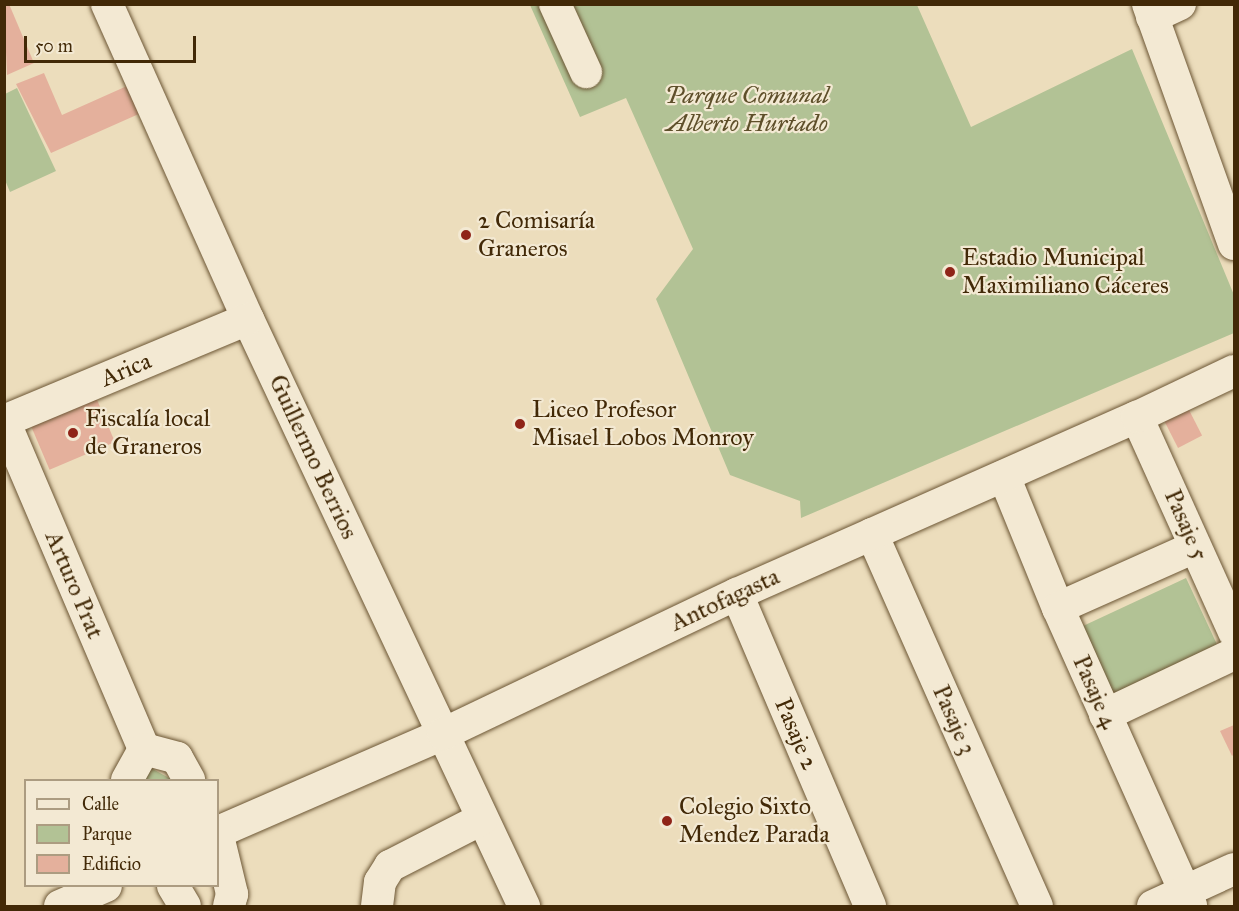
<!DOCTYPE html>
<meta charset="utf-8">
<style>
body{margin:0}
#map{position:relative;width:1239px;height:911px;overflow:hidden;background:#ecddbc;font-family:"IM FELL Great Primer",serif}
div>[style]{position:absolute}
[style*='--x']{left:calc(var(--x)*1px);top:calc(var(--y)*1px);width:calc(var(--w)*1px);rotate:calc(var(--a)*1deg)}
.green>*{inset:0;background:#b2c295;transform-origin:0 0}
.building>*{inset:0;background:#e4b09c;transform-origin:0 0}
.roads{filter:drop-shadow(0 0 2px #6c5634) drop-shadow(0 0 2px #6c5634)}
.minor>*{height:32px;margin:-16px;padding:0 16px;transform-origin:16px;border-radius:16px;background:#f3e9d3}
.dots>*{width:16px;height:16px;translate:-50% -50%;box-sizing:border-box;border:3px solid #f3e9d3;border-radius:50%}
span{translate:-50% -50%;white-space:nowrap;text-align:center;line-height:1.15;-webkit-text-stroke:4.5px #f3e9d3;paint-order:stroke}
.park-label{font-size:24px;color:#5e4f2a;font-style:italic}
.poi-label{font-size:24px;color:#422907}
.left{translate:0 -50%;text-align:left}
.street-label{font-size:24px;color:#422907}
.frame{position:absolute;inset:0;border:6px solid #422907;pointer-events:none}
.legend{position:absolute;left:24px;top:779px;width:195px;height:108px;box-sizing:border-box;background:#f3e9d3;border:2px solid #ac9c81;margin:0;padding:8px 10px;list-style:none;font-size:18px;color:#422907}
.legend li{display:flex;align-items:center;gap:12px;height:30px}
.legend b{width:30px;border:2px solid #ac9c81}
.scale{position:absolute;left:24px;top:36px;width:172px;height:27px;box-sizing:border-box;border:3px solid #422907;border-top:0;padding-left:8px;font-size:18px;line-height:21px;white-space:nowrap;color:#422907;-webkit-text-stroke:4px #f3e9d3;paint-order:stroke}
</style>
<div id="map">
<div class="green">
<div style="clip-path:polygon(530px 5px,917px 5px,971px 127px,1132px 49px,1234px 295px,1234px 333px,801px 518px,800px 501px,730px 475px,656px 299px,693px 249px,626px 98px,580px 117px)"></div>
<div style="clip-path:polygon(17px 88px,56px 171px,10px 192px,5px 180px,5px 94px)"></div>
<div style="left:1186px;top:578px;width:82px;height:116px;rotate:65deg"></div>
<div style="clip-path:polygon(149px 767px,171px 779px,172px 780px,144px 780px)"></div>
</div>
<div class="building">
<div style="clip-path:polygon(4px 4px,9px 4px,34px 63px,7px 75px)"></div>
<div style="clip-path:polygon(44px 73px,62px 115px,127px 86px,141px 113px,51px 153px,16px 84px)"></div>
<div style="left:95px;top:395px;width:51px;height:71px;rotate:67deg"></div>
<div style="left:1188px;top:408px;width:31px;height:27px;rotate:63deg"></div>
<div style="clip-path:polygon(1234px 725px,1234px 754px,1232px 756px,1220px 731px)"></div>
</div>
<div class="roads">
<div class="minor">
<div style="--x:107;--y:4;--w:345;--a:65.9"></div>
<div style="--x:248;--y:319;--w:649;--a:64.82"></div>
<div style="--x:555;--y:4;--w:75;--a:65.5"></div>
<div style="--x:1148;--y:4;--w:255;--a:70.3"></div>
<div style="--x:1152;--y:17;--w:31;--a:-25"></div>
<div style="--x:1137;--y:417;--w:236;--a:65.7"></div>
<div style="--x:1004;--y:476;--w:143;--a:67.8"></div>
<div style="--x:1058;--y:608;--w:326;--a:65.9"></div>
<div style="--x:872;--y:534;--w:407;--a:66.1"></div>
<div style="--x:737;--y:594;--w:339;--a:66.9"></div>
<div style="--x:1058;--y:608;--w:150;--a:-24"></div>
<div style="--x:1105;--y:715;--w:143;--a:-25.3"></div>
<div style="--x:144;--y:749;--w:357;--a:-113.1"></div>
<div style="--x:4;--y:421;--w:264;--a:-22.7"></div>
<div style="--x:144;--y:749;--w:34;--a:15"></div>
<div style="--x:177;--y:758;--w:25;--a:61"></div>
<div style="--x:127;--y:780;--w:35;--a:-61"></div>
<div style="--x:218;--y:832;--w:245;--a:-23.5"></div>
<div style="--x:443;--y:734;--w:326;--a:-25.5"></div>
<div style="--x:737;--y:594;--w:437;--a:-23.9"></div>
<div style="--x:1137;--y:417;--w:107;--a:-25.4"></div>
<div style="--x:218;--y:836;--w:60;--a:76.4"></div>
<div style="--x:232;--y:894;--w:12;--a:104"></div>
<div style="--x:173;--y:886;--w:23;--a:59"></div>
<div style="--x:60;--y:906;--w:50;--a:-23.5"></div>
<div style="--x:377;--y:906;--w:24;--a:-83"></div>
<div style="--x:380;--y:882;--w:19;--a:-58"></div>
<div style="--x:390;--y:866;--w:103;--a:-27.1"></div>
<div style="--x:1153;--y:906;--w:89;--a:-24.6"></div>
</div>
</div>
<div class="dots">
<div style="left:466px;top:235px;background:#8f2418"></div>
<div style="left:950px;top:272px;background:#8f2418"></div>
<div style="left:520px;top:424px;background:#8f2418"></div>
<div style="left:73px;top:433px;background:#8f2418"></div>
<div style="left:667px;top:821px;background:#8f2418"></div>
</div>
<div class="park-label">
<span style="left:747px;top:110px">Parque Comunal<br>Alberto Hurtado</span>
</div>
<div class="poi-label">
<span class="left" style="left:478px;top:235px">2 Comisaría<br>Graneros</span>
<span class="left" style="left:962px;top:272px">Estadio Municipal<br>Maximiliano Cáceres</span>
<span class="left" style="left:532px;top:424px">Liceo Profesor<br>Misael Lobos Monroy</span>
<span class="left" style="left:85px;top:433px">Fiscalía local<br>de Graneros</span>
<span class="left" style="left:679px;top:821px">Colegio Sixto<br>Mendez Parada</span>
</div>
<div class="street-label">
<span style="left:126px;top:370px;rotate:-23deg">Arica</span>
<span style="left:313px;top:457px;rotate:65deg">Guillermo Berrios</span>
<span style="left:1186px;top:525px;rotate:66deg">Pasaje 5</span>
<span style="left:74px;top:585px;rotate:67deg">Arturo Prat</span>
<span style="left:725px;top:600px;rotate:-25deg">Antofagasta</span>
<span style="left:1095px;top:692px;rotate:66deg">Pasaje 4</span>
<span style="left:954px;top:720px;rotate:66deg">Pasaje 3</span>
<span style="left:796px;top:734px;rotate:67deg">Pasaje 2</span>
</div>
<div class="frame"></div>
<ul class="legend">
<li><b style="height:8px;background:#f3e9d3"></b>Calle</li>
<li><b style="height:16px;background:#b2c295"></b>Parque</li>
<li><b style="height:16px;background:#e4b09c"></b>Edificio</li>
</ul>
<div class="scale">50 m</div>
</div>
